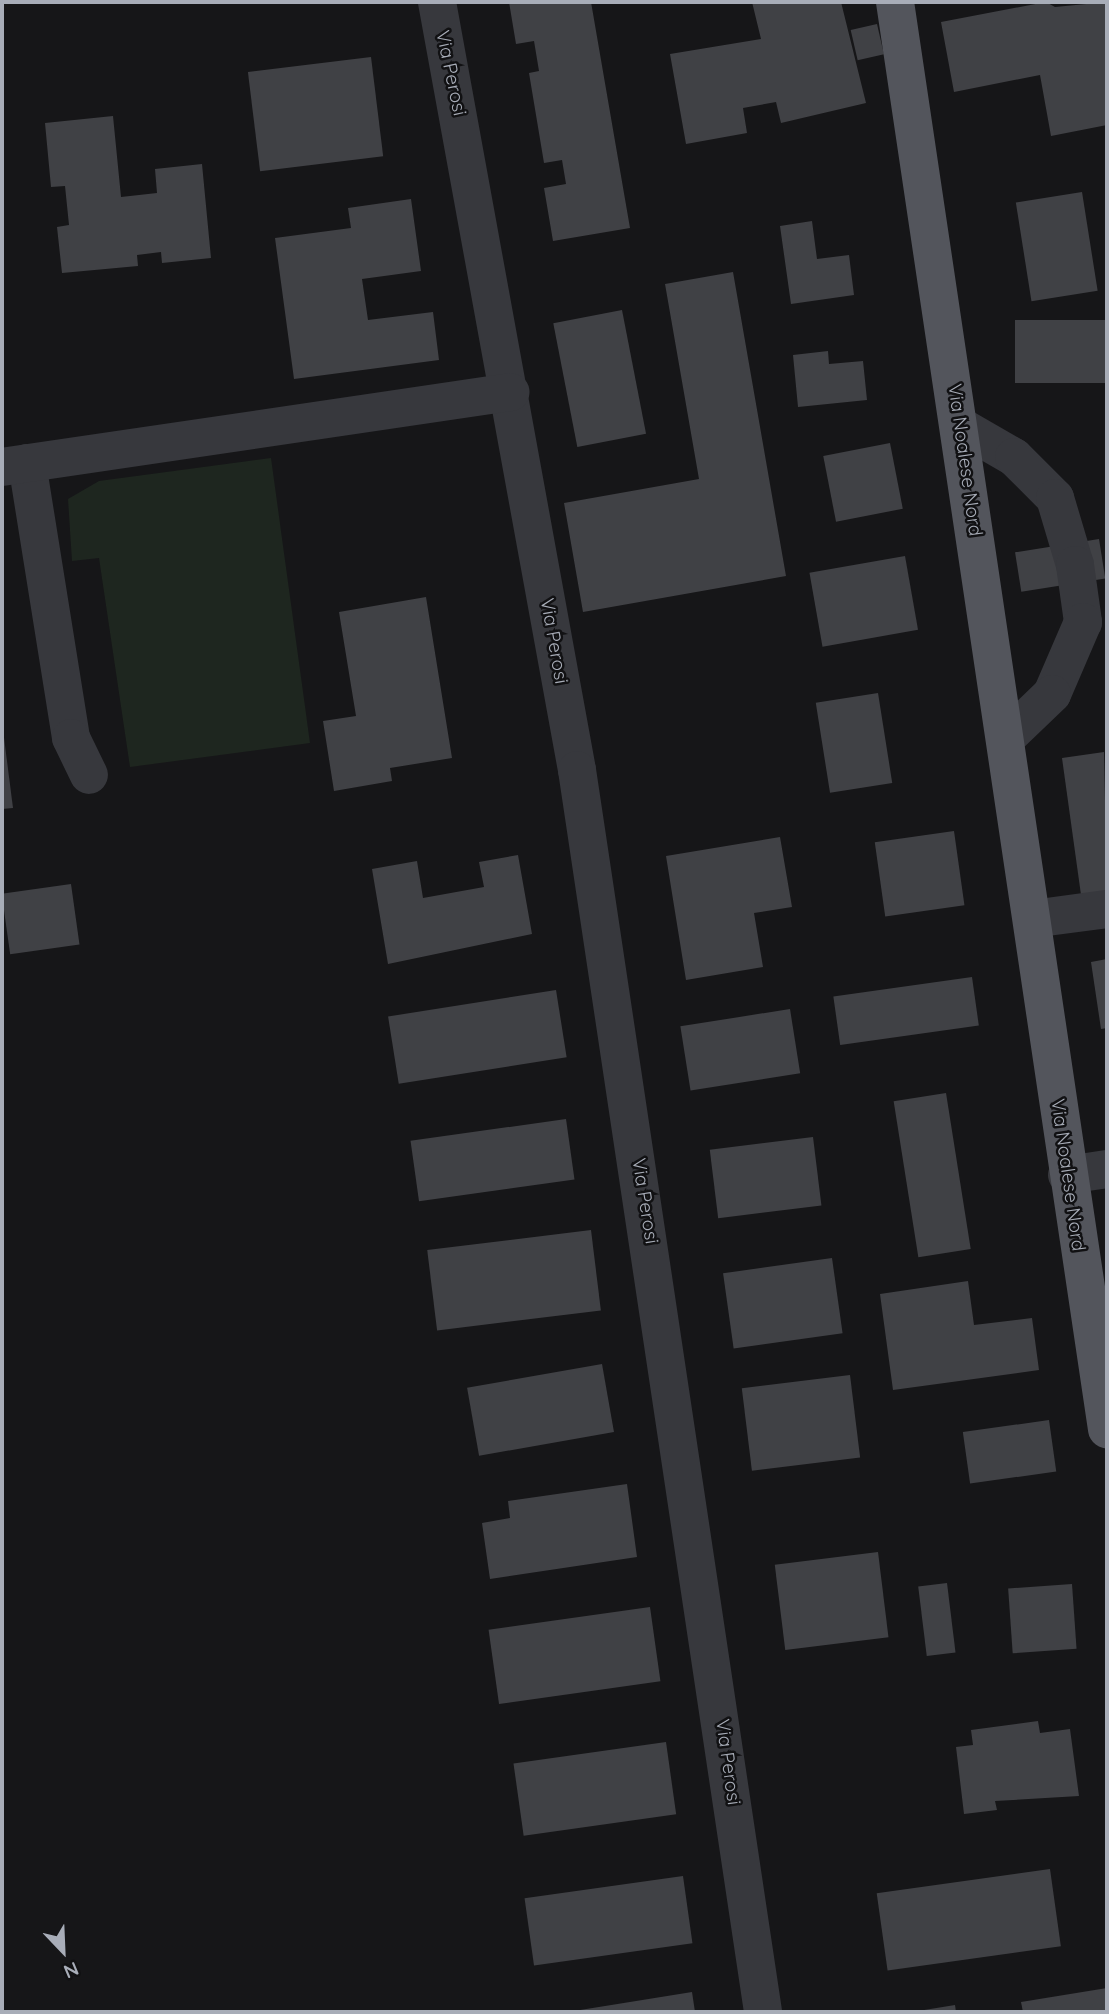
<!DOCTYPE html>
<style>
body{margin:0}
#map{position:relative;width:1109px;height:2014px;overflow:hidden;background:#161618;font-family:Quicksand,sans-serif}
div>[style]{position:absolute}
[style*='--x']{left:calc(var(--x)*1px);top:calc(var(--y)*1px);width:calc(var(--w)*1px);rotate:calc(var(--a)*1deg)}
.green>*{inset:0;background:#1e261f}
.building>*{inset:0;background:#404145;transform-origin:0 0}
.minor>*{height:38px;margin:-19px;padding:0 19px;transform-origin:19px;border-radius:19px;background:#37383d}
.major>*{height:38px;margin:-19px;padding:0 19px;transform-origin:19px;border-radius:19px;background:#53555c}
span{translate:-50% -50%;white-space:nowrap;text-align:center;line-height:1.15;-webkit-text-stroke:5px #111113;paint-order:stroke}
.street-label{font-size:19px;color:#a8adb8}
.frame{position:absolute;inset:0;border:4px solid #a8adb8;pointer-events:none}
.north{position:absolute;left:28px;top:1916px;width:70px;height:70px;-webkit-text-stroke:5px #111113;paint-order:stroke;rotate:157deg;font-size:19px;font-weight:700;line-height:28px;text-align:center;color:#a8adb8}
.north::after{content:'';display:block;margin:auto;width:24px;height:32px;background:#a8adb8;clip-path:polygon(50% 0,100% 100%,50% 72%,0 100%)}
</style>
<div id="map">
<div class="green">
<div style="clip-path:polygon(271px 458px,310px 743px,130px 767px,99px 558px,72px 561px,68px 499px,99px 481px)"></div>
</div>
<div class="building">
<div style="clip-path:polygon(509px 2px,591px 2px,630px 228px,553px 241px,544px 188px,566px 184px,562px 160px,544px 163px,529px 73px,539px 71px,534px 41px,516px 44px)"></div>
<div style="clip-path:polygon(752px 2px,841px 2px,866px 103px,781px 123px,776px 102px,743px 108px,747px 133px,686px 144px,670px 54px,761px 39px)"></div>
<div style="clip-path:polygon(1046px 2px,1055px 7px,1107px 2px,1107px 125px,1051px 136px,1040px 75px,954px 92px,941px 22px)"></div>
<div style="left:877px;top:24px;width:31px;height:27px;rotate:77deg"></div>
<div style="left:371px;top:57px;width:100px;height:124px;rotate:83deg"></div>
<div style="clip-path:polygon(113px 116px,121px 197px,157px 193px,155px 169px,202px 164px,211px 258px,162px 263px,161px 252px,137px 255px,138px 266px,62px 273px,57px 227px,69px 225px,65px 186px,51px 187px,45px 123px)"></div>
<div style="left:1082px;top:192px;width:100px;height:67px;rotate:81deg"></div>
<div style="clip-path:polygon(411px 199px,421px 271px,362px 279px,368px 320px,433px 312px,439px 360px,294px 379px,275px 238px,351px 228px,348px 208px)"></div>
<div style="clip-path:polygon(812px 221px,817px 259px,849px 255px,854px 295px,791px 304px,780px 226px)"></div>
<div style="clip-path:polygon(733px 272px,786px 576px,583px 612px,564px 503px,699px 479px,665px 284px)"></div>
<div style="left:622px;top:310px;width:126px;height:70px;rotate:79deg"></div>
<div style="left:1107px;top:320px;width:63px;height:92px;rotate:90deg"></div>
<div style="clip-path:polygon(828px 351px,829px 364px,863px 361px,867px 400px,798px 407px,793px 355px)"></div>
<div style="left:890px;top:443px;width:67px;height:68px;rotate:79deg"></div>
<div style="left:1099px;top:539px;width:40px;height:85px;rotate:81deg"></div>
<div style="left:905px;top:556px;width:75px;height:97px;rotate:80deg"></div>
<div style="clip-path:polygon(426px 597px,452px 758px,390px 768px,392px 781px,334px 791px,323px 721px,356px 716px,339px 612px)"></div>
<div style="left:878px;top:693px;width:91px;height:63px;rotate:81deg"></div>
<div style="clip-path:polygon(2px 722px,13px 808px,2px 809px)"></div>
<div style="clip-path:polygon(1104px 752px,1107px 899px,1082px 902px,1062px 758px)"></div>
<div style="left:954px;top:831px;width:75px;height:80px;rotate:82deg"></div>
<div style="clip-path:polygon(780px 837px,792px 907px,754px 913px,763px 967px,686px 980px,666px 856px)"></div>
<div style="clip-path:polygon(518px 855px,532px 934px,388px 964px,372px 869px,417px 861px,423px 898px,484px 887px,479px 862px)"></div>
<div style="left:71px;top:884px;width:61px;height:70px;rotate:82deg"></div>
<div style="clip-path:polygon(1107px 959px,1107px 1028px,1101px 1029px,1091px 962px)"></div>
<div style="left:972px;top:977px;width:49px;height:140px;rotate:82deg"></div>
<div style="left:556px;top:990px;width:68px;height:170px;rotate:81deg"></div>
<div style="left:790px;top:1009px;width:65px;height:111px;rotate:81deg"></div>
<div style="left:946px;top:1093px;width:158px;height:53px;rotate:81deg"></div>
<div style="left:566px;top:1119px;width:61px;height:157px;rotate:82deg"></div>
<div style="left:813px;top:1137px;width:69px;height:104px;rotate:83deg"></div>
<div style="left:591px;top:1230px;width:81px;height:165px;rotate:83deg"></div>
<div style="left:832px;top:1258px;width:76px;height:110px;rotate:82deg"></div>
<div style="clip-path:polygon(968px 1281px,974px 1325px,1032px 1318px,1039px 1370px,893px 1390px,880px 1294px)"></div>
<div style="left:602px;top:1364px;width:69px;height:137px;rotate:80deg"></div>
<div style="left:850px;top:1375px;width:83px;height:109px;rotate:83deg"></div>
<div style="left:1049px;top:1420px;width:52px;height:87px;rotate:82deg"></div>
<div style="clip-path:polygon(627px 1484px,637px 1557px,490px 1579px,482px 1523px,510px 1518px,508px 1501px)"></div>
<div style="left:878px;top:1552px;width:86px;height:104px;rotate:83deg"></div>
<div style="left:947px;top:1583px;width:70px;height:29px;rotate:83deg"></div>
<div style="left:1072px;top:1584px;width:65px;height:64px;rotate:86deg"></div>
<div style="left:650px;top:1607px;width:75px;height:163px;rotate:82deg"></div>
<div style="clip-path:polygon(1038px 1721px,1040px 1733px,1070px 1729px,1079px 1796px,995px 1801px,997px 1810px,964px 1814px,956px 1747px,973px 1745px,971px 1730px)"></div>
<div style="left:666px;top:1742px;width:73px;height:154px;rotate:82deg"></div>
<div style="left:1050px;top:1869px;width:78px;height:175px;rotate:82deg"></div>
<div style="left:683px;top:1876px;width:68px;height:160px;rotate:82deg"></div>
<div style="clip-path:polygon(1107px 1988px,1107px 2012px,1023px 2012px,1021px 2002px)"></div>
<div style="clip-path:polygon(692px 1992px,695px 2012px,574px 2012px,574px 2011px)"></div>
<div style="clip-path:polygon(955px 2005px,956px 2012px,918px 2012px,918px 2011px)"></div>
</div>
<div class="minor">
<div style="--x:437;--y:2;--w:781;--a:79.67"></div>
<div style="--x:577;--y:770;--w:1256;--a:81.48"></div>
<div style="--x:960;--y:426;--w:62;--a:29.9"></div>
<div style="--x:1014;--y:457;--w:58;--a:45"></div>
<div style="--x:1055;--y:498;--w:70;--a:73.4"></div>
<div style="--x:1075;--y:565;--w:58;--a:82"></div>
<div style="--x:1083;--y:622;--w:78;--a:113.3"></div>
<div style="--x:1052;--y:694;--w:65;--a:136.2"></div>
<div style="--x:27;--y:463;--w:278;--a:80.9"></div>
<div style="--x:71;--y:738;--w:41;--a:64.1"></div>
<div style="--x:2;--y:467;--w:514;--a:-8.38"></div>
<div style="--x:1032;--y:919;--w:76;--a:-7.6"></div>
<div style="--x:1067;--y:1175;--w:40;--a:-8.5"></div>
</div>
<div class="major">
<div style="--x:895;--y:2;--w:1443;--a:81.55"></div>
</div>
<div class="street-label">
<span style="left:451px;top:73px;rotate:78deg">Via Perosi</span>
<span style="left:965px;top:460px;rotate:82deg">Via Noalese Nord</span>
<span style="left:554px;top:641px;rotate:80deg">Via Perosi</span>
<span style="left:1068px;top:1175px;rotate:82deg">Via Noalese Nord</span>
<span style="left:645px;top:1201px;rotate:81deg">Via Perosi</span>
<span style="left:728px;top:1762px;rotate:82deg">Via Perosi</span>
</div>
<div class="frame"></div>
<div class="north">N</div>
</div>
